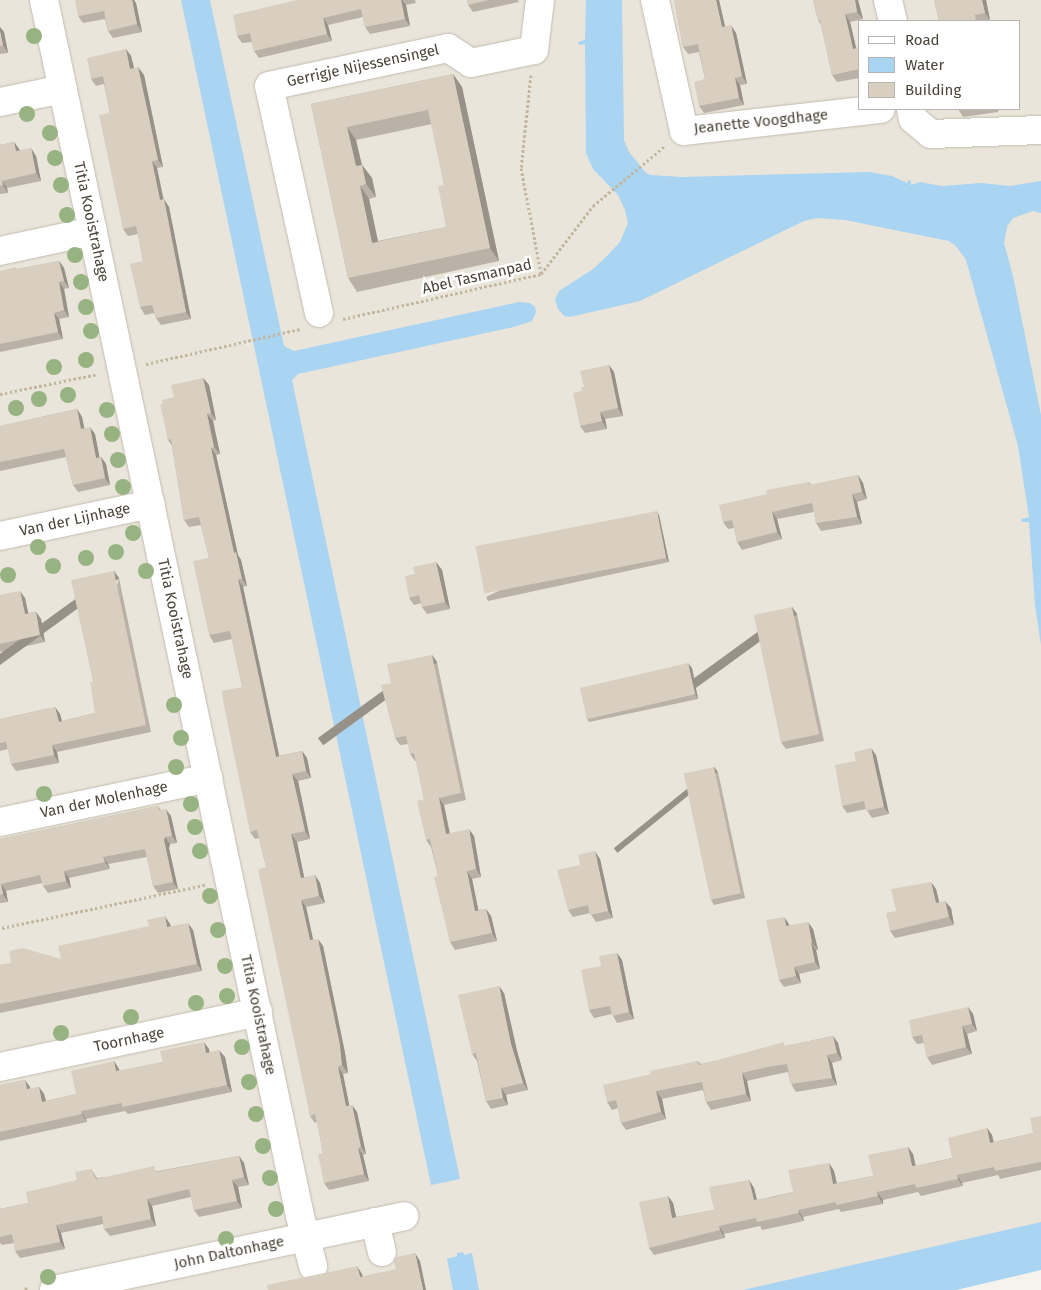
<!DOCTYPE html>
<style>
body{margin:0}
#map{position:relative;width:1041px;height:1290px;overflow:hidden;background:#f6f3ec;font-family:"Fira Sans",sans-serif}
div>[style]{position:absolute}
[style*='--x']{left:calc(var(--x)*1px);top:calc(var(--y)*1px);width:calc(var(--w)*1px);rotate:calc(var(--a)*1deg)}
.residential>*{inset:0;background:#eae5da}
.water>*{inset:0;background:#a9d4f2}
.path>*{height:3px;margin-top:-1.5px;transform-origin:0;background:repeating-linear-gradient(90deg,#c4b79f 0 2.5px,transparent 0 5px)}
.roads{filter:drop-shadow(0 0 1px #c2bbae) drop-shadow(0 0 1px #c2bbae)}
.minor>*{height:28px;margin:-14px;padding:0 14px;transform-origin:14px;border-radius:14px;background:#fff}
.trees>*{width:16px;height:16px;margin:-8px;border-radius:50%;background:#97b381}
.wall>*{inset:0;background:#bab2a6}
.shaded-wall>*{inset:0;background:#979187;transform-origin:0 0}
.building>*{inset:0;background:#d8cfc1;transform-origin:0 0}
span{translate:-50% -50%;white-space:nowrap;text-align:center;line-height:1.15;-webkit-text-stroke:5px #fff;paint-order:stroke}
.street-label{font-size:15px;color:#4b4439}
.legend{position:absolute;left:858px;top:20px;width:162px;height:90px;box-sizing:border-box;background:#fff;border:1px solid #b7b4b0;margin:0;padding:6px 9px;list-style:none;font-size:15px;color:#4b4439}
.legend li{display:flex;align-items:center;gap:10px;height:25px}
.legend b{width:25px;border:1px solid #b7b4b0}
</style>
<div id="map">
<div class="residential">
<div style="clip-path:polygon(evenodd,0 0,1041px 0,1041px 1250px,854px 1290px,0 1290px,0 0,860px 21px,1020px 21px,1020px 109px,860px 109px,860px 21px)"></div>
</div>
<div class="water">
<div style="clip-path:polygon(181px 0,210px 0,284px 346px,294px 351px,519px 302px,530px 303px,535px 307px,536px 312px,532px 321px,514px 327px,298px 374px,292px 380px,460px 1179px,446px 1182px,431px 1185px)"></div>
<div style="clip-path:polygon(586px 0,622px 0,624px 140px,629px 152px,646px 173px,651px 175px,681px 177px,869px 172px,892px 176px,907px 183px,908px 180px,911px 181px,911px 185px,920px 182px,942px 186px,981px 183px,1010px 186px,1041px 181px,1041px 213px,1033px 211px,1013px 218px,1007px 227px,1004px 243px,1013px 276px,1041px 415px,1041px 645px,1035px 605px,1029px 522px,1022px 522px,1021px 519px,1029px 517px,1018px 446px,966px 260px,956px 246px,949px 241px,845px 220px,817px 218px,804px 221px,640px 301px,570px 317px,564px 316px,558px 309px,555px 300px,559px 291px,593px 269px,605px 258px,620px 242px,628px 223px,625px 210px,618px 195px,593px 169px,586px 153px,585px 44px,579px 45px,578px 42px,585px 40px)"></div>
<div style="clip-path:polygon(1041px 1222px,1041px 1270px,956px 1290px,743px 1290px)"></div>
<div style="clip-path:polygon(463px 1252px,464px 1255px,472px 1253px,479px 1290px,453px 1290px,447px 1259px,457px 1256px,457px 1253px)"></div>
</div>
<div class="path">
<div style="--x:531;--y:75;--w:94;--a:96.1"></div>
<div style="--x:521;--y:168;--w:107;--a:79.2"></div>
<div style="--x:343;--y:319;--w:203;--a:-12.8"></div>
<div style="--x:541;--y:274;--w:86;--a:-52.6"></div>
<div style="--x:593;--y:206;--w:95;--a:-39.9"></div>
<div style="--x:146;--y:364;--w:158;--a:-12.8"></div>
<div style="--x:0;--y:394;--w:100;--a:-11.5"></div>
<div style="--x:2;--y:928;--w:208;--a:-12"></div>
<div style="--x:26;--y:1287;--w:3;--a:90"></div>
</div>
<div class="roads">
<div class="minor">
<div style="--x:44;--y:0;--w:1243;--a:78.11"></div>
<div style="--x:300;--y:1216;--w:52;--a:75.4"></div>
<div style="--x:655;--y:0;--w:134;--a:77.5"></div>
<div style="--x:684;--y:131;--w:198;--a:-6.4"></div>
<div style="--x:888;--y:0;--w:22;--a:77"></div>
<div style="--x:0;--y:102;--w:64;--a:-11.7"></div>
<div style="--x:911;--y:109;--w:10;--a:79"></div>
<div style="--x:913;--y:119;--w:23;--a:40"></div>
<div style="--x:931;--y:134;--w:110;--a:-2.1"></div>
<div style="--x:0;--y:251;--w:95;--a:-12.1"></div>
<div style="--x:319;--y:313;--w:232;--a:-102.4"></div>
<div style="--x:269;--y:86;--w:183;--a:-12"></div>
<div style="--x:448;--y:48;--w:27;--a:33"></div>
<div style="--x:471;--y:63;--w:64;--a:-11.7"></div>
<div style="--x:534;--y:50;--w:50;--a:-83.2"></div>
<div style="--x:0;--y:536;--w:154;--a:-12"></div>
<div style="--x:0;--y:822;--w:213;--a:-11.9"></div>
<div style="--x:0;--y:1067;--w:264;--a:-12"></div>
<div style="--x:375;--y:1222;--w:31;--a:77"></div>
<div style="--x:54;--y:1290;--w:358;--a:-11.9"></div>
</div>
</div>
<div class="trees">
<div style="left:34px;top:36px"></div>
<div style="left:27px;top:114px"></div>
<div style="left:50px;top:133px"></div>
<div style="left:55px;top:158px"></div>
<div style="left:61px;top:185px"></div>
<div style="left:67px;top:215px"></div>
<div style="left:75px;top:255px"></div>
<div style="left:81px;top:282px"></div>
<div style="left:86px;top:307px"></div>
<div style="left:91px;top:331px"></div>
<div style="left:86px;top:360px"></div>
<div style="left:54px;top:367px"></div>
<div style="left:68px;top:395px"></div>
<div style="left:39px;top:399px"></div>
<div style="left:16px;top:408px"></div>
<div style="left:107px;top:410px"></div>
<div style="left:112px;top:434px"></div>
<div style="left:118px;top:460px"></div>
<div style="left:123px;top:487px"></div>
<div style="left:133px;top:533px"></div>
<div style="left:38px;top:547px"></div>
<div style="left:116px;top:552px"></div>
<div style="left:86px;top:558px"></div>
<div style="left:53px;top:566px"></div>
<div style="left:146px;top:571px"></div>
<div style="left:8px;top:575px"></div>
<div style="left:174px;top:705px"></div>
<div style="left:181px;top:738px"></div>
<div style="left:176px;top:767px"></div>
<div style="left:44px;top:794px"></div>
<div style="left:191px;top:804px"></div>
<div style="left:195px;top:827px"></div>
<div style="left:200px;top:851px"></div>
<div style="left:210px;top:896px"></div>
<div style="left:218px;top:930px"></div>
<div style="left:225px;top:966px"></div>
<div style="left:227px;top:996px"></div>
<div style="left:196px;top:1003px"></div>
<div style="left:131px;top:1017px"></div>
<div style="left:61px;top:1033px"></div>
<div style="left:242px;top:1047px"></div>
<div style="left:249px;top:1082px"></div>
<div style="left:256px;top:1114px"></div>
<div style="left:263px;top:1146px"></div>
<div style="left:270px;top:1178px"></div>
<div style="left:276px;top:1209px"></div>
<div style="left:226px;top:1239px"></div>
<div style="left:48px;top:1277px"></div>
</div>
<div class="wall">
<div style="clip-path:polygon(297px 0,415px 0,416px 3px,406px 5px,410px 26px,370px 34px,365px 27px,363px 17px,328px 25px,332px 41px,259px 58px,254px 51px,252px 42px,242px 43px,237px 36px)"></div>
<div style="clip-path:polygon(467px 0,518px 0,519px 2px,473px 12px,468px 5px)"></div>
<div style="clip-path:polygon(674px 0,719px 0,725px 27px,736px 33px,747px 84px,740px 85px,744px 105px,704px 113px,699px 106px,705px 79px,699px 52px,688px 54px,683px 47px)"></div>
<div style="clip-path:polygon(813px 0,858px 0,863px 19px,850px 22px,856px 48px,860px 47px,860px 78px,837px 82px,832px 75px,821px 25px,818px 20px)"></div>
<div style="clip-path:polygon(934px 0,986px 0,990px 20px,986px 21px,939px 21px)"></div>
<div style="clip-path:polygon(136px 3px,142px 32px,113px 38px,108px 31px,105px 19px,83px 23px,78px 16px)"></div>
<div style="clip-path:polygon(0 27px,4px 32px,8px 53px,0 54px)"></div>
<div style="clip-path:polygon(126px 49px,131px 56px,134px 68px,144px 75px,163px 167px,157px 168px,164px 200px,169px 207px,191px 319px,161px 325px,156px 318px,154px 313px,145px 315px,140px 307px,143px 261px,138px 234px,128px 236px,123px 229px,110px 113px,104px 84px,96px 86px,91px 79px)"></div>
<div style="clip-path:polygon(evenodd,453px 74px,462px 87px,499px 261px,357px 292px,348px 278px,311px 104px,453px 74px,432px 124px,444px 185px,446px 227px,378px 241px,369px 199px,376px 197px,372px 178px,362px 165px,356px 140px,432px 124px)"></div>
<div style="clip-path:polygon(958px 109px,999px 109px,998px 112px,963px 117px)"></div>
<div style="clip-path:polygon(14px 142px,20px 151px,36px 156px,41px 181px,7px 188px,8px 193px,0 194px,0 145px)"></div>
<div style="clip-path:polygon(59px 261px,64px 268px,69px 288px,64px 289px,69px 317px,59px 319px,63px 339px,0 352px,0 271px,17px 269px)"></div>
<div style="clip-path:polygon(609px 365px,614px 372px,623px 416px,605px 419px,607px 429px,585px 433px,580px 426px,582px 391px,584px 387px)"></div>
<div style="clip-path:polygon(203px 378px,209px 385px,216px 420px,213px 421px,220px 454px,216px 455px,238px 555px,241px 560px,247px 586px,243px 587px,279px 756px,302px 751px,307px 758px,311px 778px,298px 781px,310px 839px,297px 842px,304px 878px,315px 875px,320px 883px,325px 903px,306px 907px,313px 940px,323px 946px,345px 1053px,348px 1073px,343px 1074px,349px 1106px,357px 1112px,366px 1154px,363px 1155px,369px 1181px,329px 1190px,324px 1183px,323px 1153px,317px 1122px,315px 1123px,310px 1116px,266px 867px,259px 838px,255px 839px,250px 832px,242px 687px,232px 639px,214px 643px,209px 635px,209px 558px,201px 525px,189px 527px,184px 520px,172px 446px,168px 440px,163px 404px)"></div>
<div style="clip-path:polygon(77px 409px,82px 417px,84px 428px,95px 434px,99px 457px,101px 457px,106px 464px,110px 485px,78px 492px,73px 485px,66px 457px,0 471px,0 426px)"></div>
<div style="clip-path:polygon(858px 475px,863px 483px,867px 499px,857px 502px,862px 524px,821px 531px,816px 523px,814px 512px,777px 519px,782px 539px,742px 550px,737px 542px,734px 528px,728px 529px,723px 522px,809px 482px,811px 485px)"></div>
<div style="clip-path:polygon(659px 515px,669px 562px,488px 601px,486px 597px)"></div>
<div style="clip-path:polygon(436px 562px,442px 570px,450px 609px,427px 614px,422px 607px,421px 603px,414px 605px,409px 598px,415px 574px)"></div>
<div style="clip-path:polygon(119px 578px,151px 732px,57px 752px,59px 763px,16px 771px,11px 764px,8px 749px,0 751px,0 719px,55px 707px,60px 714px,62px 721px,95px 713px,93px 682px)"></div>
<div style="clip-path:polygon(0 595px,25px 598px,28px 613px,36px 612px,41px 619px,45px 642px,0 652px)"></div>
<div style="clip-path:polygon(792px 607px,797px 614px,824px 741px,786px 749px,781px 742px)"></div>
<div style="clip-path:polygon(437px 662px,466px 800px,444px 805px,450px 833px,474px 836px,481px 877px,472px 879px,478px 910px,486px 909px,491px 916px,497px 941px,455px 950px,450px 942px,438px 876px,431px 847px,426px 840px,424px 799px,416px 761px,415px 761px,410px 754px,408px 744px,400px 745px,395px 738px,391px 683px)"></div>
<div style="clip-path:polygon(692px 668px,698px 699px,589px 722px,586px 717px)"></div>
<div style="clip-path:polygon(876px 755px,889px 814px,872px 818px,866px 809px,847px 813px,842px 806px,856px 761px)"></div>
<div style="clip-path:polygon(714px 767px,718px 772px,745px 898px,714px 905px,711px 900px)"></div>
<div style="clip-path:polygon(158px 806px,161px 810px,171px 816px,177px 843px,170px 844px,169px 848px,178px 889px,158px 893px,153px 886px,147px 857px,108px 864px,110px 869px,69px 878px,71px 888px,48px 893px,43px 886px,42px 883px,6px 891px,8px 902px,0 903px,0 839px)"></div>
<div style="clip-path:polygon(600px 859px,613px 918px,596px 922px,590px 913px,573px 917px,568px 910px,580px 865px)"></div>
<div style="clip-path:polygon(936px 889px,939px 902px,951px 908px,954px 925px,895px 938px,890px 931px,896px 911px)"></div>
<div style="clip-path:polygon(170px 924px,171px 926px,193px 930px,202px 971px,0 1013px,0 965px,61px 959px)"></div>
<div style="clip-path:polygon(789px 924px,789px 926px,813px 929px,818px 950px,816px 950px,820px 969px,799px 974px,801px 983px,784px 987px,779px 980px)"></div>
<div style="clip-path:polygon(617px 953px,622px 960px,634px 1019px,617px 1023px,612px 1014px,594px 1018px,589px 1010px,601px 966px)"></div>
<div style="clip-path:polygon(504px 993px,517px 1051px,528px 1090px,506px 1095px,508px 1105px,491px 1109px,486px 1101px,477px 1061px,472px 1054px)"></div>
<div style="clip-path:polygon(968px 1007px,973px 1014px,977px 1031px,967px 1034px,972px 1054px,932px 1065px,927px 1057px,924px 1043px,917px 1044px,912px 1037px)"></div>
<div style="clip-path:polygon(833px 1036px,838px 1043px,842px 1060px,832px 1063px,837px 1085px,796px 1092px,791px 1084px,788px 1072px,773px 1075px,747px 1081px,751px 1101px,711px 1110px,706px 1102px,703px 1090px,662px 1099px,666px 1119px,626px 1130px,621px 1123px,618px 1108px,612px 1110px,607px 1102px,651px 1074px,698px 1061px,701px 1064px)"></div>
<div style="clip-path:polygon(209px 1049px,209px 1052px,225px 1057px,232px 1092px,128px 1114px,125px 1111px,86px 1119px,87px 1122px,0 1141px,0 1085px,25px 1080px,30px 1089px,39px 1087px,44px 1094px,46px 1101px,76px 1094px,114px 1061px,119px 1069px,120px 1071px,163px 1062px)"></div>
<div style="clip-path:polygon(1041px 1116px,1041px 1170px,1000px 1179px,998px 1175px,962px 1183px,963px 1186px,921px 1196px,918px 1192px,883px 1200px,883px 1204px,841px 1212px,839px 1209px,803px 1217px,804px 1221px,762px 1230px,760px 1226px,724px 1234px,725px 1238px,654px 1255px,649px 1248px,668px 1196px,673px 1203px,676px 1217px,714px 1210px,749px 1180px,754px 1188px,757px 1200px,793px 1192px,829px 1163px,834px 1171px,837px 1183px,873px 1176px,908px 1147px,913px 1154px,916px 1166px,952px 1158px,987px 1128px,992px 1135px,994px 1142px,1033px 1133px)"></div>
<div style="clip-path:polygon(239px 1156px,244px 1163px,249px 1185px,238px 1187px,242px 1208px,199px 1217px,194px 1210px,191px 1197px,152px 1206px,156px 1226px,110px 1236px,104px 1229px,103px 1224px,61px 1233px,65px 1249px,20px 1258px,15px 1251px,14px 1243px,2px 1245px,0 1243px,0 1209px,28px 1203px,77px 1180px,91px 1169px,97px 1178px,158px 1171px)"></div>
</div>
<div class="shaded-wall">
<div style="clip-path:polygon(132px 0,134px 0,136px 3px,142px 32px,137px 24px)"></div>
<div style="clip-path:polygon(401px 0,402px 0,406px 5px,410px 26px,405px 19px)"></div>
<div style="clip-path:polygon(716px 0,719px 0,727px 35px,722px 27px)"></div>
<div style="clip-path:polygon(855px 0,858px 0,863px 19px,857px 12px)"></div>
<div style="clip-path:polygon(982px 0,986px 0,990px 20px,985px 13px)"></div>
<div style="clip-path:polygon(845px 14px,850px 22px,858px 56px,853px 49px)"></div>
<div style="clip-path:polygon(323px 18px,328px 25px,332px 41px,327px 34px)"></div>
<div style="clip-path:polygon(731px 25px,736px 33px,747px 84px,742px 76px)"></div>
<div style="clip-path:polygon(0 27px,4px 32px,8px 53px,3px 45px,0 31px)"></div>
<div style="clip-path:polygon(126px 49px,131px 56px,136px 76px,130px 69px)"></div>
<div style="clip-path:polygon(138px 67px,144px 75px,163px 167px,158px 160px)"></div>
<div style="clip-path:polygon(453px 74px,462px 87px,499px 261px,490px 248px)"></div>
<div style="clip-path:polygon(735px 78px,740px 85px,744px 105px,739px 98px)"></div>
<div style="clip-path:polygon(347px 127px,356px 140px,365px 179px,356px 166px)"></div>
<div style="clip-path:polygon(14px 142px,20px 150px,22px 159px,16px 151px)"></div>
<div style="clip-path:polygon(31px 148px,36px 156px,41px 181px,36px 173px)"></div>
<div style="clip-path:polygon(152px 161px,157px 168px,165px 208px,160px 200px)"></div>
<div style="clip-path:polygon(362px 165px,372px 178px,376px 197px,366px 184px)"></div>
<div style="clip-path:polygon(2px 181px,7px 188px,8px 193px,3px 185px)"></div>
<div style="clip-path:polygon(360px 186px,369px 199px,381px 256px,372px 243px)"></div>
<div style="clip-path:polygon(164px 199px,169px 207px,191px 319px,186px 312px)"></div>
<div style="clip-path:polygon(59px 261px,64px 268px,69px 288px,64px 281px)"></div>
<div style="clip-path:polygon(59px 282px,64px 289px,69px 317px,64px 310px)"></div>
<div style="clip-path:polygon(54px 313px,59px 319px,63px 339px,58px 332px)"></div>
<div style="clip-path:polygon(609px 365px,614px 372px,623px 416px,618px 408px)"></div>
<div style="clip-path:polygon(203px 378px,209px 385px,216px 420px,211px 413px)"></div>
<div style="clip-path:polygon(77px 409px,82px 417px,86px 436px,81px 429px)"></div>
<div style="clip-path:polygon(600px 412px,605px 419px,607px 429px,602px 421px)"></div>
<div style="clip-path:polygon(207px 414px,213px 421px,220px 454px,214px 447px)"></div>
<div style="clip-path:polygon(90px 427px,95px 434px,101px 465px,96px 458px)"></div>
<div style="clip-path:polygon(211px 448px,216px 455px,238px 555px,241px 560px,247px 586px,242px 579px,234px 553px)"></div>
<div style="clip-path:polygon(101px 457px,106px 464px,110px 485px,105px 478px)"></div>
<div style="clip-path:polygon(858px 475px,863px 483px,867px 499px,862px 492px)"></div>
<div style="clip-path:polygon(852px 494px,857px 502px,862px 524px,857px 517px)"></div>
<div style="clip-path:polygon(657px 511px,659px 515px,669px 562px,666px 558px)"></div>
<div style="clip-path:polygon(772px 512px,777px 519px,782px 539px,777px 532px)"></div>
<div style="clip-path:polygon(436px 562px,442px 570px,450px 609px,445px 602px)"></div>
<div style="left:114px;top:571px;width:9px;height:157px;rotate:54deg"></div>
<div style="clip-path:polygon(238px 579px,243px 587px,281px 764px,276px 757px)"></div>
<div style="clip-path:polygon(20px 591px,25px 598px,30px 621px,25px 614px)"></div>
<div style="left:792px;top:607px;width:9px;height:130px;rotate:54deg"></div>
<div style="clip-path:polygon(36px 612px,41px 619px,45px 642px,40px 635px)"></div>
<div style="left:432px;top:655px;width:9px;height:141px;rotate:54deg"></div>
<div style="clip-path:polygon(688px 663px,692px 668px,698px 699px,695px 694px)"></div>
<div style="clip-path:polygon(55px 707px,60px 714px,64px 729px,59px 722px)"></div>
<div style="clip-path:polygon(52px 745px,57px 752px,59px 763px,54px 755px)"></div>
<div style="clip-path:polygon(871px 748px,876px 755px,889px 814px,884px 807px)"></div>
<div style="clip-path:polygon(302px 751px,307px 758px,311px 778px,306px 771px)"></div>
<div style="left:714px;top:767px;width:6px;height:129px;rotate:51deg"></div>
<div style="clip-path:polygon(292px 774px,298px 781px,310px 839px,305px 831px)"></div>
<div style="clip-path:polygon(439px 798px,444px 805px,451px 841px,446px 834px)"></div>
<div style="clip-path:polygon(166px 809px,171px 816px,177px 843px,172px 836px)"></div>
<div style="clip-path:polygon(469px 829px,474px 836px,481px 877px,476px 869px)"></div>
<div style="clip-path:polygon(291px 834px,297px 842px,306px 886px,301px 878px)"></div>
<div style="clip-path:polygon(165px 837px,170px 844px,169px 848px,178px 889px,173px 882px,164px 840px)"></div>
<div style="clip-path:polygon(595px 851px,600px 859px,613px 918px,608px 911px)"></div>
<div style="clip-path:polygon(103px 857px,108px 864px,110px 869px,105px 862px)"></div>
<div style="clip-path:polygon(64px 871px,69px 878px,71px 888px,66px 881px)"></div>
<div style="clip-path:polygon(467px 871px,472px 879px,480px 918px,475px 911px)"></div>
<div style="clip-path:polygon(315px 875px,320px 883px,325px 903px,319px 896px)"></div>
<div style="clip-path:polygon(931px 882px,936px 889px,941px 910px,936px 903px)"></div>
<div style="clip-path:polygon(1px 884px,6px 891px,8px 902px,3px 894px)"></div>
<div style="clip-path:polygon(301px 900px,306px 907px,315px 948px,310px 940px)"></div>
<div style="clip-path:polygon(945px 901px,951px 908px,954px 925px,949px 917px)"></div>
<div style="clip-path:polygon(486px 909px,491px 916px,497px 941px,492px 933px)"></div>
<div style="clip-path:polygon(165px 916px,170px 924px,172px 934px,167px 927px)"></div>
<div style="clip-path:polygon(784px 917px,789px 924px,791px 934px,786px 926px)"></div>
<div style="clip-path:polygon(808px 922px,813px 929px,818px 950px,812px 943px)"></div>
<div style="clip-path:polygon(188px 923px,193px 930px,202px 971px,197px 964px)"></div>
<div style="clip-path:polygon(318px 939px,323px 946px,345px 1053px,348px 1073px,342px 1065px)"></div>
<div style="clip-path:polygon(811px 943px,816px 950px,820px 969px,815px 962px)"></div>
<div style="clip-path:polygon(617px 953px,622px 960px,634px 1019px,629px 1012px)"></div>
<div style="clip-path:polygon(794px 967px,799px 974px,801px 983px,796px 976px)"></div>
<div style="clip-path:polygon(499px 986px,504px 993px,517px 1051px,528px 1090px,523px 1083px,511px 1044px)"></div>
<div style="clip-path:polygon(968px 1007px,973px 1014px,977px 1031px,972px 1024px)"></div>
<div style="clip-path:polygon(962px 1026px,967px 1034px,972px 1054px,966px 1047px)"></div>
<div style="clip-path:polygon(833px 1036px,838px 1043px,842px 1060px,837px 1053px)"></div>
<div style="clip-path:polygon(204px 1042px,209px 1049px,211px 1060px,206px 1053px)"></div>
<div style="clip-path:polygon(219px 1050px,225px 1057px,232px 1092px,227px 1085px)"></div>
<div style="clip-path:polygon(827px 1055px,832px 1063px,837px 1085px,832px 1078px)"></div>
<div style="clip-path:polygon(114px 1061px,119px 1069px,121px 1079px,116px 1071px)"></div>
<div style="clip-path:polygon(338px 1067px,343px 1074px,351px 1114px,346px 1106px)"></div>
<div style="clip-path:polygon(742px 1073px,747px 1081px,751px 1101px,746px 1094px)"></div>
<div style="clip-path:polygon(25px 1080px,30px 1087px,32px 1097px,27px 1089px)"></div>
<div style="clip-path:polygon(39px 1087px,44px 1094px,48px 1109px,42px 1102px)"></div>
<div style="clip-path:polygon(501px 1088px,506px 1095px,508px 1105px,503px 1098px)"></div>
<div style="clip-path:polygon(656px 1091px,662px 1099px,666px 1119px,661px 1112px)"></div>
<div style="clip-path:polygon(352px 1105px,357px 1112px,366px 1154px,361px 1147px)"></div>
<div style="clip-path:polygon(81px 1111px,86px 1119px,87px 1122px,82px 1114px)"></div>
<div style="clip-path:polygon(987px 1128px,992px 1135px,995px 1150px,990px 1143px)"></div>
<div style="clip-path:polygon(908px 1147px,913px 1154px,917px 1174px,912px 1166px)"></div>
<div style="clip-path:polygon(358px 1148px,363px 1155px,369px 1181px,364px 1174px)"></div>
<div style="clip-path:polygon(239px 1156px,244px 1163px,249px 1185px,244px 1177px)"></div>
<div style="clip-path:polygon(829px 1163px,834px 1171px,838px 1191px,833px 1184px)"></div>
<div style="clip-path:polygon(957px 1175px,962px 1183px,963px 1186px,958px 1179px)"></div>
<div style="clip-path:polygon(232px 1180px,238px 1187px,242px 1208px,237px 1201px)"></div>
<div style="clip-path:polygon(749px 1180px,754px 1188px,759px 1208px,754px 1200px)"></div>
<div style="clip-path:polygon(877px 1192px,883px 1200px,883px 1204px,878px 1196px)"></div>
<div style="clip-path:polygon(668px 1196px,673px 1203px,678px 1225px,672px 1218px)"></div>
<div style="clip-path:polygon(147px 1199px,152px 1206px,156px 1226px,151px 1219px)"></div>
<div style="clip-path:polygon(798px 1210px,803px 1217px,804px 1221px,799px 1213px)"></div>
<div style="clip-path:polygon(56px 1225px,61px 1233px,65px 1249px,60px 1242px)"></div>
<div style="clip-path:polygon(719px 1226px,724px 1234px,725px 1238px,720px 1230px)"></div>
<div style="clip-path:polygon(415px 1253px,420px 1261px,426px 1290px,423px 1290px)"></div>
<div style="clip-path:polygon(357px 1266px,362px 1274px,365px 1284px,360px 1277px)"></div>
</div>
<div class="building">
<div style="clip-path:polygon(75px 0,132px 0,137px 24px,108px 31px,104px 11px,78px 16px)"></div>
<div style="clip-path:polygon(297px 0,401px 0,405px 19px,365px 27px,361px 9px,323px 18px,327px 34px,254px 51px,250px 33px,237px 36px,233px 15px)"></div>
<div style="clip-path:polygon(467px 0,489px 0,468px 5px)"></div>
<div style="clip-path:polygon(674px 0,716px 0,722px 27px,731px 25px,742px 76px,735px 78px,739px 98px,699px 106px,694px 82px,705px 79px,698px 44px,683px 47px)"></div>
<div style="clip-path:polygon(813px 0,855px 0,857px 12px,845px 14px,853px 49px,860px 47px,860px 69px,832px 75px,820px 20px,818px 20px)"></div>
<div style="clip-path:polygon(934px 0,982px 0,985px 13px,975px 15px,976px 21px,939px 21px)"></div>
<div style="clip-path:polygon(0 31px,3px 45px,0 46px)"></div>
<div style="clip-path:polygon(126px 49px,130px 69px,138px 67px,158px 160px,152px 161px,160px 200px,164px 199px,186px 312px,156px 318px,152px 305px,140px 307px,130px 264px,143px 261px,136px 226px,123px 229px,99px 115px,110px 113px,103px 76px,91px 79px,87px 58px)"></div>
<div style="clip-path:polygon(evenodd,453px 74px,490px 248px,348px 278px,311px 104px,453px 74px,428px 110px,444px 185px,438px 186px,446px 227px,372px 243px,360px 186px,366px 184px,362px 165px,356px 166px,347px 127px,428px 110px)"></div>
<div style="clip-path:polygon(14px 142px,16px 151px,31px 148px,36px 173px,2px 181px,3px 185px,0 186px,0 145px)"></div>
<div style="clip-path:polygon(59px 261px,64px 281px,59px 282px,64px 310px,54px 313px,58px 332px,0 344px,0 271px,16px 267px,16px 269px)"></div>
<div style="clip-path:polygon(609px 365px,618px 408px,600px 412px,602px 421px,580px 426px,573px 393px,582px 391px,581px 387px,584px 387px,580px 371px)"></div>
<div style="clip-path:polygon(203px 378px,211px 413px,207px 414px,214px 447px,211px 448px,234px 553px,236px 552px,242px 579px,238px 579px,276px 757px,302px 751px,306px 771px,292px 774px,305px 831px,291px 834px,301px 878px,315px 875px,319px 896px,301px 900px,310px 940px,318px 939px,340px 1045px,342px 1065px,338px 1067px,346px 1106px,352px 1105px,361px 1147px,358px 1148px,364px 1174px,324px 1183px,318px 1154px,323px 1153px,315px 1114px,310px 1116px,258px 869px,266px 867px,257px 830px,250px 832px,224px 706px,222px 691px,242px 687px,239px 672px,230px 631px,209px 635px,193px 561px,209px 558px,199px 517px,184px 520px,171px 439px,168px 440px,160px 404px,163px 404px,162px 400px,174px 397px,171px 385px)"></div>
<div style="clip-path:polygon(77px 409px,81px 429px,90px 427px,96px 458px,101px 457px,105px 478px,73px 485px,64px 449px,0 462px,0 426px)"></div>
<div style="clip-path:polygon(858px 475px,862px 492px,852px 494px,857px 517px,816px 523px,812px 503px,772px 512px,777px 532px,737px 542px,732px 520px,723px 522px,719px 505px,767px 494px,766px 490px,809px 482px,809px 485px)"></div>
<div style="left:657px;top:511px;width:48px;height:185px;rotate:79deg"></div>
<div style="clip-path:polygon(436px 562px,445px 602px,422px 607px,419px 595px,409px 598px,405px 576px,415px 574px,413px 567px)"></div>
<div style="clip-path:polygon(114px 571px,146px 725px,52px 745px,54px 755px,11px 764px,6px 742px,0 743px,0 719px,55px 707px,59px 722px,95px 713px,90px 682px,93px 682px,71px 580px)"></div>
<div style="clip-path:polygon(20px 591px,25px 614px,36px 612px,40px 635px,0 644px,0 595px)"></div>
<div style="left:792px;top:607px;width:130px;height:39px;rotate:78deg"></div>
<div style="clip-path:polygon(432px 655px,461px 793px,439px 798px,446px 834px,469px 829px,476px 869px,467px 871px,475px 911px,486px 909px,492px 933px,450px 942px,434px 877px,438px 876px,430px 839px,426px 840px,417px 801px,424px 799px,414px 753px,410px 754px,406px 736px,395px 738px,381px 685px,391px 683px,387px 664px)"></div>
<div style="left:688px;top:663px;width:32px;height:111px;rotate:77deg"></div>
<div style="clip-path:polygon(871px 748px,884px 807px,866px 811px,864px 801px,842px 806px,835px 765px,856px 761px,854px 752px)"></div>
<div style="left:714px;top:767px;width:129px;height:31px;rotate:78deg"></div>
<div style="clip-path:polygon(158px 806px,159px 810px,166px 809px,172px 836px,165px 837px,164px 840px,173px 882px,153px 886px,145px 849px,103px 857px,105px 862px,64px 871px,66px 881px,43px 886px,40px 875px,1px 884px,3px 894px,0 895px,0 839px)"></div>
<div style="clip-path:polygon(595px 851px,608px 911px,590px 915px,588px 905px,568px 910px,557px 870px,580px 865px,578px 855px)"></div>
<div style="clip-path:polygon(931px 882px,936px 903px,945px 901px,949px 917px,890px 931px,886px 913px,896px 911px,891px 889px)"></div>
<div style="clip-path:polygon(165px 916px,167px 927px,188px 923px,197px 964px,0 1004px,0 965px,11px 963px,9px 951px,23px 948px,61px 959px,58px 946px,149px 926px,147px 920px)"></div>
<div style="clip-path:polygon(784px 917px,786px 926px,808px 922px,812px 943px,811px 943px,815px 962px,794px 967px,796px 976px,779px 980px,766px 920px)"></div>
<div style="clip-path:polygon(617px 953px,629px 1012px,612px 1016px,610px 1006px,589px 1010px,581px 970px,601px 966px,599px 956px)"></div>
<div style="clip-path:polygon(499px 986px,511px 1044px,523px 1083px,501px 1088px,503px 1098px,486px 1101px,476px 1053px,472px 1054px,458px 995px)"></div>
<div style="clip-path:polygon(968px 1007px,972px 1024px,962px 1026px,966px 1047px,927px 1057px,922px 1035px,912px 1037px,909px 1020px)"></div>
<div style="clip-path:polygon(833px 1036px,837px 1053px,827px 1055px,832px 1078px,791px 1084px,787px 1064px,767px 1067px,742px 1073px,746px 1094px,706px 1102px,702px 1082px,656px 1091px,661px 1112px,621px 1123px,616px 1100px,607px 1102px,603px 1085px,651px 1074px,650px 1071px,698px 1061px,699px 1065px,784px 1042px,784px 1046px)"></div>
<div style="clip-path:polygon(204px 1042px,206px 1053px,219px 1050px,227px 1085px,122px 1107px,122px 1103px,81px 1111px,82px 1114px,0 1132px,0 1085px,25px 1080px,27px 1089px,39px 1087px,42px 1102px,76px 1094px,71px 1071px,114px 1061px,116px 1071px,163px 1062px,160px 1051px)"></div>
<div style="clip-path:polygon(1041px 1116px,1041px 1162px,995px 1171px,994px 1167px,957px 1175px,958px 1179px,916px 1188px,915px 1184px,877px 1192px,878px 1196px,836px 1205px,836px 1202px,798px 1210px,799px 1213px,757px 1222px,756px 1218px,719px 1226px,720px 1230px,649px 1248px,639px 1202px,668px 1196px,672px 1218px,714px 1210px,709px 1187px,749px 1180px,754px 1200px,774px 1197px,793px 1192px,788px 1170px,829px 1163px,833px 1184px,873px 1176px,868px 1155px,908px 1147px,912px 1166px,932px 1163px,952px 1158px,948px 1138px,987px 1128px,990px 1143px,1033px 1133px,1030px 1118px)"></div>
<div style="clip-path:polygon(239px 1156px,244px 1177px,232px 1180px,237px 1201px,194px 1210px,189px 1189px,147px 1199px,151px 1219px,104px 1229px,102px 1216px,56px 1225px,60px 1242px,15px 1251px,12px 1234px,0 1237px,0 1209px,28px 1203px,26px 1192px,77px 1180px,75px 1172px,91px 1169px,96px 1179px,154px 1166px,156px 1172px)"></div>
<div style="clip-path:polygon(415px 1253px,423px 1290px,268px 1290px,267px 1285px,348px 1268px,357px 1266px,360px 1277px,396px 1269px,393px 1258px)"></div>
</div>
<div class="street-label">
<span style="left:363px;top:66px;rotate:-12deg">Gerrigje Nijessensingel</span>
<span style="left:761px;top:122px;rotate:-6deg">Jeanette Voogdhage</span>
<span style="left:91px;top:222px;rotate:78deg">Titia Kooistrahage</span>
<span style="left:477px;top:277px;rotate:-13deg">Abel Tasmanpad</span>
<span style="left:75px;top:520px;rotate:-12deg">Van der Lijnhage</span>
<span style="left:175px;top:619px;rotate:78deg">Titia Kooistrahage</span>
<span style="left:104px;top:800px;rotate:-12deg">Van der Molenhage</span>
<span style="left:258px;top:1015px;rotate:78deg">Titia Kooistrahage</span>
<span style="left:129px;top:1040px;rotate:-12deg">Toornhage</span>
<span style="left:229px;top:1253px;rotate:-12deg">John Daltonhage</span>
</div>
<ul class="legend">
<li><b style="height:6px;background:#fff"></b>Road</li>
<li><b style="height:14px;background:#a9d4f2"></b>Water</li>
<li><b style="height:14px;background:#d8cfc1"></b>Building</li>
</ul>
</div>
